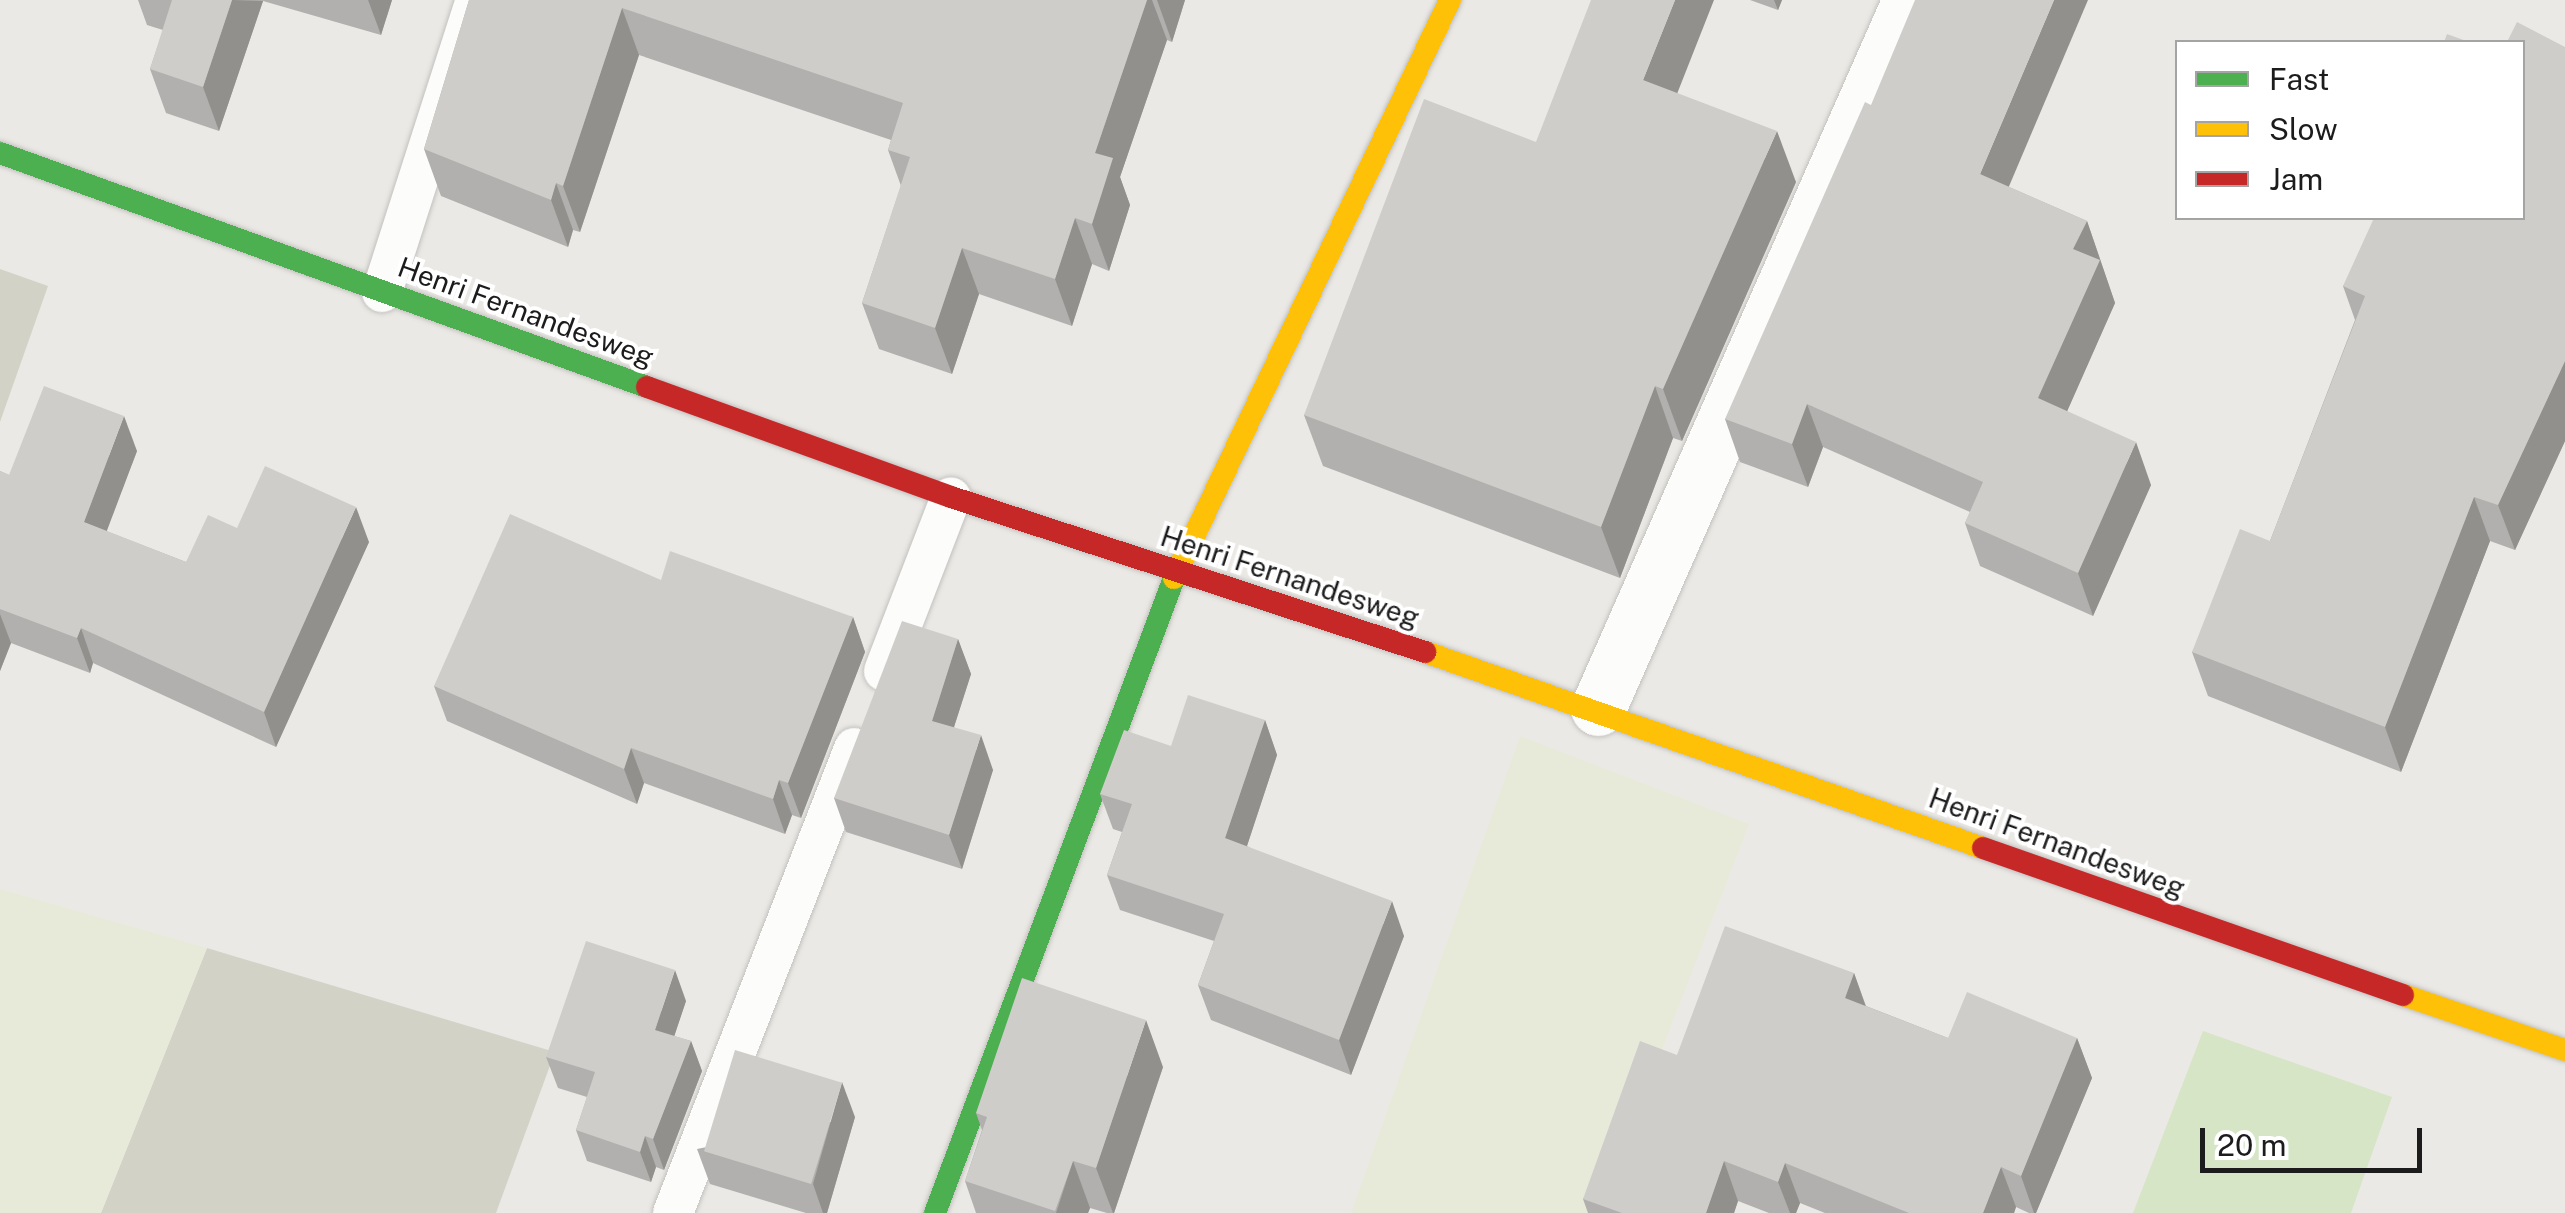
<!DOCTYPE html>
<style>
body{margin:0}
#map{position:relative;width:2565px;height:1213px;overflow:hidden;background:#ebe9e5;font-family:"Public Sans",sans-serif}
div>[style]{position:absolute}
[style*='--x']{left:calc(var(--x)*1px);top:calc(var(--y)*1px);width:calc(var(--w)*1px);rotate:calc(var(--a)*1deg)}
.construction>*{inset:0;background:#d3d2c7}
.farmland>*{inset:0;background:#e8ead9}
.grass>*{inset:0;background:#d6e5c6}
.roads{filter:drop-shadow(0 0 2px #c2c1bf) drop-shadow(0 0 2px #c2c1bf)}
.lane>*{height:40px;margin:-20px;padding:0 20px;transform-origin:20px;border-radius:20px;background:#fcfcfb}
.street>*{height:55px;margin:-27.5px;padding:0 27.5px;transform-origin:27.5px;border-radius:27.5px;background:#fcfcfb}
.fast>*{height:22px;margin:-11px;padding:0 11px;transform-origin:11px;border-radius:11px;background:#4caf50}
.slow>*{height:22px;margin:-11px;padding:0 11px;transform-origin:11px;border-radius:11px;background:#ffc107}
.jam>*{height:22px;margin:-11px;padding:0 11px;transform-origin:11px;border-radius:11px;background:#c62828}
.wall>*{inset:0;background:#b2b0ae}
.shaded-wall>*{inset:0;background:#91908d}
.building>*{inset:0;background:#cfcdca;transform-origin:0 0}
span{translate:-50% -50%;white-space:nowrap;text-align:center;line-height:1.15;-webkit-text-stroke:8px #fff;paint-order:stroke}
.street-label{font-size:28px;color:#1c1c1c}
.legend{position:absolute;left:2175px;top:40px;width:350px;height:180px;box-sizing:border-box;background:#fff;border:2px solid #a4a4a4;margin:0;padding:12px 18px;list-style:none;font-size:30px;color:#1c1c1c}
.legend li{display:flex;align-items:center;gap:20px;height:50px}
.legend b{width:50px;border:2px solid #a4a4a4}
.scale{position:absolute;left:2200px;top:1128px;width:222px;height:45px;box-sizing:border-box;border:5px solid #1c1c1c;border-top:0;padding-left:12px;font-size:30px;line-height:35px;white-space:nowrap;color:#1c1c1c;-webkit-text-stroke:8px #fff;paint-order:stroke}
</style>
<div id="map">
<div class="construction">
<div style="clip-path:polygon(0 269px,48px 286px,0 422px)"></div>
<div style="clip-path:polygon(207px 948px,555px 1052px,496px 1213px,101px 1213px)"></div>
</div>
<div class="farmland">
<div style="clip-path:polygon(1520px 736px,1749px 824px,1599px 1213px,1351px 1213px)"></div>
<div style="clip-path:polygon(0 889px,207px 948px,101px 1213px,0 1213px)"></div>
</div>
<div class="grass">
<div style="clip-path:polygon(2203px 1031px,2392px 1097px,2351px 1213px,2133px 1213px)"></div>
</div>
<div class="roads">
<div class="lane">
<div style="--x:382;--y:292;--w:307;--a:-72.2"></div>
<div style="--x:884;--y:671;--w:186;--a:-68.9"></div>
<div style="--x:673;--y:1213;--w:499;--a:-68.7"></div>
</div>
<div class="street">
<div style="--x:1598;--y:708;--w:774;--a:-66.22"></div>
</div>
<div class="fast">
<div style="--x:0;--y:153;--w:688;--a:19.88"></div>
<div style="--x:935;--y:1213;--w:678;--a:-69.37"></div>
</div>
<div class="slow">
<div style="--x:1174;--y:578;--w:641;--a:-64.48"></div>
<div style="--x:1425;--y:652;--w:591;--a:19.35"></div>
<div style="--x:2403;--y:995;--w:171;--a:18.8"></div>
</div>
<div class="jam">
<div style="--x:647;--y:387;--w:323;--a:19.9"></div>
<div style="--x:951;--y:497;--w:499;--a:18.1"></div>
<div style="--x:1983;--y:848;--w:445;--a:19.3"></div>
</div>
</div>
<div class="wall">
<div style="clip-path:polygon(138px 0,392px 0,381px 35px,263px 1px,219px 131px,166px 113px,150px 69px,163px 30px,147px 25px)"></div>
<div style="clip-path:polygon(469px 0,1185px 0,1172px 42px,1167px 40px,1120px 177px,1130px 205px,1109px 271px,1092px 264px,1072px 326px,979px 294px,952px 374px,879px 349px,862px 303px,901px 186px,888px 150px,891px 140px,639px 55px,580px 232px,573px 230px,568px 247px,441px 196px,424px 149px)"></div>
<div style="clip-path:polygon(1750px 0,1782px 0,1778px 10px)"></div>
<div style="clip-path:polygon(2565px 47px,2565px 441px,2515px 550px,2490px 541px,2401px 772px,2208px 696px,2192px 652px,2270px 541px,2355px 320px,2343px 286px)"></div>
<div style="clip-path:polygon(1677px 93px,1796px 182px,1682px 441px,1673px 438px,1620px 578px,1323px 466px,1304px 415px,1536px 142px)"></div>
<div style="clip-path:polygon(2009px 187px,2087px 221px,2115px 303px,2067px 411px,2151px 485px,2093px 616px,1980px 566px,1965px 523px,1970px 512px,1823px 447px,1808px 487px,1740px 462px,1725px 419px)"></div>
<div style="clip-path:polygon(137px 451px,106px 531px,186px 562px,237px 528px,369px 542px,276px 747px,93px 663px,90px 673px,11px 643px,0 671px,0 471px,9px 475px)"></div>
<div style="clip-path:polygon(661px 580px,853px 617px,865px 652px,801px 818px,792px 815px,785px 834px,644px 783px,637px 804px,447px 721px,434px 686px)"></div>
<div style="clip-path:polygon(958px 639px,971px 674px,954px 727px,993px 770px,962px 869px,846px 832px,834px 798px)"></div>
<div style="clip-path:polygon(1265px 720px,1277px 755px,1247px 846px,1404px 936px,1351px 1075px,1211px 1020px,1198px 985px,1214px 941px,1120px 910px,1107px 875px,1122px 832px,1113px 829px,1100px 794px,1171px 746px)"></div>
<div style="clip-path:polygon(1854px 973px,1866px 1006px,1948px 1038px,2077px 1038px,2092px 1078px,2036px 1213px,2029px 1213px,2016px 1207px,2014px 1213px,1825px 1213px,1800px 1203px,1796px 1213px,1769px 1213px,1738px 1201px,1734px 1213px,1588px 1213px,1583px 1199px,1677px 1055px)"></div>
<div style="clip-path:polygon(686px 1001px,674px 1036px,691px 1041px,702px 1071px,664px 1170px,656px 1167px,651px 1182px,587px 1161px,576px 1130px,587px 1097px,558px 1088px,546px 1057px)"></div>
<div style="clip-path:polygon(1163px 1067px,1114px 1213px,1107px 1213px,1090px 1208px,1088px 1213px,976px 1213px,965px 1181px,982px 1130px,976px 1113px)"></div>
<div style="clip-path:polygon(855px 1117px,827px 1213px,806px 1213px,710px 1184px,697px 1149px)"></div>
</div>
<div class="shaded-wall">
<div style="clip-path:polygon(232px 0,263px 1px,219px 131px,203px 87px)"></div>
<div style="clip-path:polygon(368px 0,392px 0,381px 35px)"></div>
<div style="clip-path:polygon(1147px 0,1152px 0,1167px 40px,1120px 177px,1130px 205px,1109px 271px,1092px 224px,1095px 153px)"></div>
<div style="clip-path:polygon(1157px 0,1185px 0,1172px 42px)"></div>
<div style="clip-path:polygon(1675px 0,1714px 0,1662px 132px,1643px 80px)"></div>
<div style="clip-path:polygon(1774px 0,1782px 0,1778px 10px)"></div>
<div style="clip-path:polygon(2054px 0,2088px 0,1996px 217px,1980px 174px)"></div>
<div style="clip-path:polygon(622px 8px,639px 55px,580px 232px,563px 186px)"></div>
<div style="clip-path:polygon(1777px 131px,1796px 182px,1682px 441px,1663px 389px)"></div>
<div style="clip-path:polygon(556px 183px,573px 230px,568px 247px,551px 200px)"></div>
<div style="clip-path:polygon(1075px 218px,1092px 264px,1072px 326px,1055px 279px)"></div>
<div style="clip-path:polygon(2087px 221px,2115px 303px,2054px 441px,2038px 398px,2073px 249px)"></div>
<div style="clip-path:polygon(962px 248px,979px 294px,952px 374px,935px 328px)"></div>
<div style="clip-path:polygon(2565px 361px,2565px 441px,2515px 550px,2498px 505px)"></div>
<div style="clip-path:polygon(1655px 386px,1673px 438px,1620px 578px,1601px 527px)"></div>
<div style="clip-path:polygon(1807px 404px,1823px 447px,1808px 487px,1792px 444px)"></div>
<div style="clip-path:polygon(124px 416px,137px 451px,97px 557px,84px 522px)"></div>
<div style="clip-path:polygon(2136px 442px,2151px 485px,2093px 616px,2078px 573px)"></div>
<div style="clip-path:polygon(2474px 497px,2490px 541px,2401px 772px,2385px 727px)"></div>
<div style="clip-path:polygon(356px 507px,369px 542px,276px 747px,264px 712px)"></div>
<div style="clip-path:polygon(0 614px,11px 643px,0 671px)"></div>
<div style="clip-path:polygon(853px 617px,865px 652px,801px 818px,788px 783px)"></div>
<div style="clip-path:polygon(81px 628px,93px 663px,90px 673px,77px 638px)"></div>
<div style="clip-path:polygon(958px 639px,971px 674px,945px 755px,932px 721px)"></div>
<div style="clip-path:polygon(1265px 720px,1277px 755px,1238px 873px,1225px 838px)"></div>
<div style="clip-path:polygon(981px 735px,993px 770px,962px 869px,949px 835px)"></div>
<div style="clip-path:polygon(631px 748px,644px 783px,637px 804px,624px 769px)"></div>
<div style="clip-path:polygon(779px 780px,792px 815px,785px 834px,773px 799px)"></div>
<div style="clip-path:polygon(1392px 901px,1404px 936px,1351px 1075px,1339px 1040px)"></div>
<div style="clip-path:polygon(675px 970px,686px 1001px,666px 1061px,655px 1030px)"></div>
<div style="clip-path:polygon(1854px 973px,1868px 1013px,1845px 998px)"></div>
<div style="clip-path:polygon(1146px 1020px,1163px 1067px,1114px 1213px,1113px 1213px,1096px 1168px)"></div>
<div style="clip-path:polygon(2077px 1038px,2092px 1078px,2036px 1213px,2034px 1213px,2021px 1176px)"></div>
<div style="clip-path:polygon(691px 1041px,702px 1071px,664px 1170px,653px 1139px)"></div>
<div style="clip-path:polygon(842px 1082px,855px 1117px,827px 1213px,823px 1213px,813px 1184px)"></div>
<div style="clip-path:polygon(645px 1136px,656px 1167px,651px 1182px,640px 1152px)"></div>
<div style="clip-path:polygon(1073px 1161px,1090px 1208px,1088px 1213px,1056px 1213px)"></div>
<div style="clip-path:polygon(1724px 1161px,1738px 1201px,1734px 1213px,1706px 1213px)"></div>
<div style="clip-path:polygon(1785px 1163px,1800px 1203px,1796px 1213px,1790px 1213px,1778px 1182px)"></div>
<div style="clip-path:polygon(2001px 1167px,2016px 1207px,2014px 1213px,1983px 1213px)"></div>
</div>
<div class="building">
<div style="clip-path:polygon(172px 0,232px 0,203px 87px,150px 69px)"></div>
<div style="clip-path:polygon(469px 0,1147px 0,1095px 153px,1113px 158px,1092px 224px,1075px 218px,1055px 279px,962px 248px,935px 328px,862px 303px,910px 157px,888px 150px,903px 103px,622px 8px,563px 186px,556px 183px,551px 200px,424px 149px)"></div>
<div style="clip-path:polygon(1591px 0,1675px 0,1643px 80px,1777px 131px,1663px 389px,1655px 386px,1601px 527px,1304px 415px,1424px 99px,1536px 142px)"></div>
<div style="clip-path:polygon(1915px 0,2054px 0,1980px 174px,2087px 221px,2073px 249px,2100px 260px,2038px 398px,2136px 442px,2078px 573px,1965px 523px,1983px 482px,1807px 404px,1792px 444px,1725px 419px,1865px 102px,1871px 105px)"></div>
<div style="clip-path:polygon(2517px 22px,2565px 47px,2565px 361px,2498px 505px,2474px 497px,2385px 727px,2192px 652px,2240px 529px,2270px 541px,2365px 296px,2343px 286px,2374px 218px,2522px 218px,2522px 42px,2507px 42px)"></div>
<div style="clip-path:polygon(2447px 34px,2469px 42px,2444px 42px)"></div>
<div style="clip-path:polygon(44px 386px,124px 416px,84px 522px,186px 562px,208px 515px,237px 528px,265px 466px,356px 507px,264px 712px,81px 628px,77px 638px,0 609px,0 471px,9px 475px)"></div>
<div style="clip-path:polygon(510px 514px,661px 580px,670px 551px,853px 617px,788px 783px,779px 780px,773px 799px,631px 748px,624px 769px,434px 686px)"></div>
<div style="clip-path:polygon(902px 621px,958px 639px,932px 721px,981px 735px,949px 835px,834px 798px)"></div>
<div style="clip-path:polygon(1188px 695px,1265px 720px,1225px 838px,1392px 901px,1339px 1040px,1198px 985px,1224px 914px,1107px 875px,1132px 804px,1100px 794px,1124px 730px,1171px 746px)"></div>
<div style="clip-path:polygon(1725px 926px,1854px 973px,1845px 998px,1948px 1038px,1967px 992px,2077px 1038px,2021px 1176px,2001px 1167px,1983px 1213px,1909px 1213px,1785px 1163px,1778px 1182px,1724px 1161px,1706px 1213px,1622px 1213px,1583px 1199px,1640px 1041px,1677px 1055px)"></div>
<div style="clip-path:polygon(586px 941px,675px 970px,655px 1030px,691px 1041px,653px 1139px,645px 1136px,640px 1152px,576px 1130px,595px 1072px,546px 1057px)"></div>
<div style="clip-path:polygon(1022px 978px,1146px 1020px,1096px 1168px,1073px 1161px,1055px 1211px,965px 1181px,987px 1117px,976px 1113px)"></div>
<div style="left:735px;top:1050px;width:112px;height:106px;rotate:17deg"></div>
</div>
<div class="street-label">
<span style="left:526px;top:312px;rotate:20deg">Henri Fernandesweg</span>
<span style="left:1290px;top:577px;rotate:18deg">Henri Fernandesweg</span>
<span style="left:2057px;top:843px;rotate:20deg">Henri Fernandesweg</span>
</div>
<ul class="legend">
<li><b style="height:12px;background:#4caf50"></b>Fast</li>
<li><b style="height:12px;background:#ffc107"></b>Slow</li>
<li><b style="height:12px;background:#c62828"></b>Jam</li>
</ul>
<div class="scale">20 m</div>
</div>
